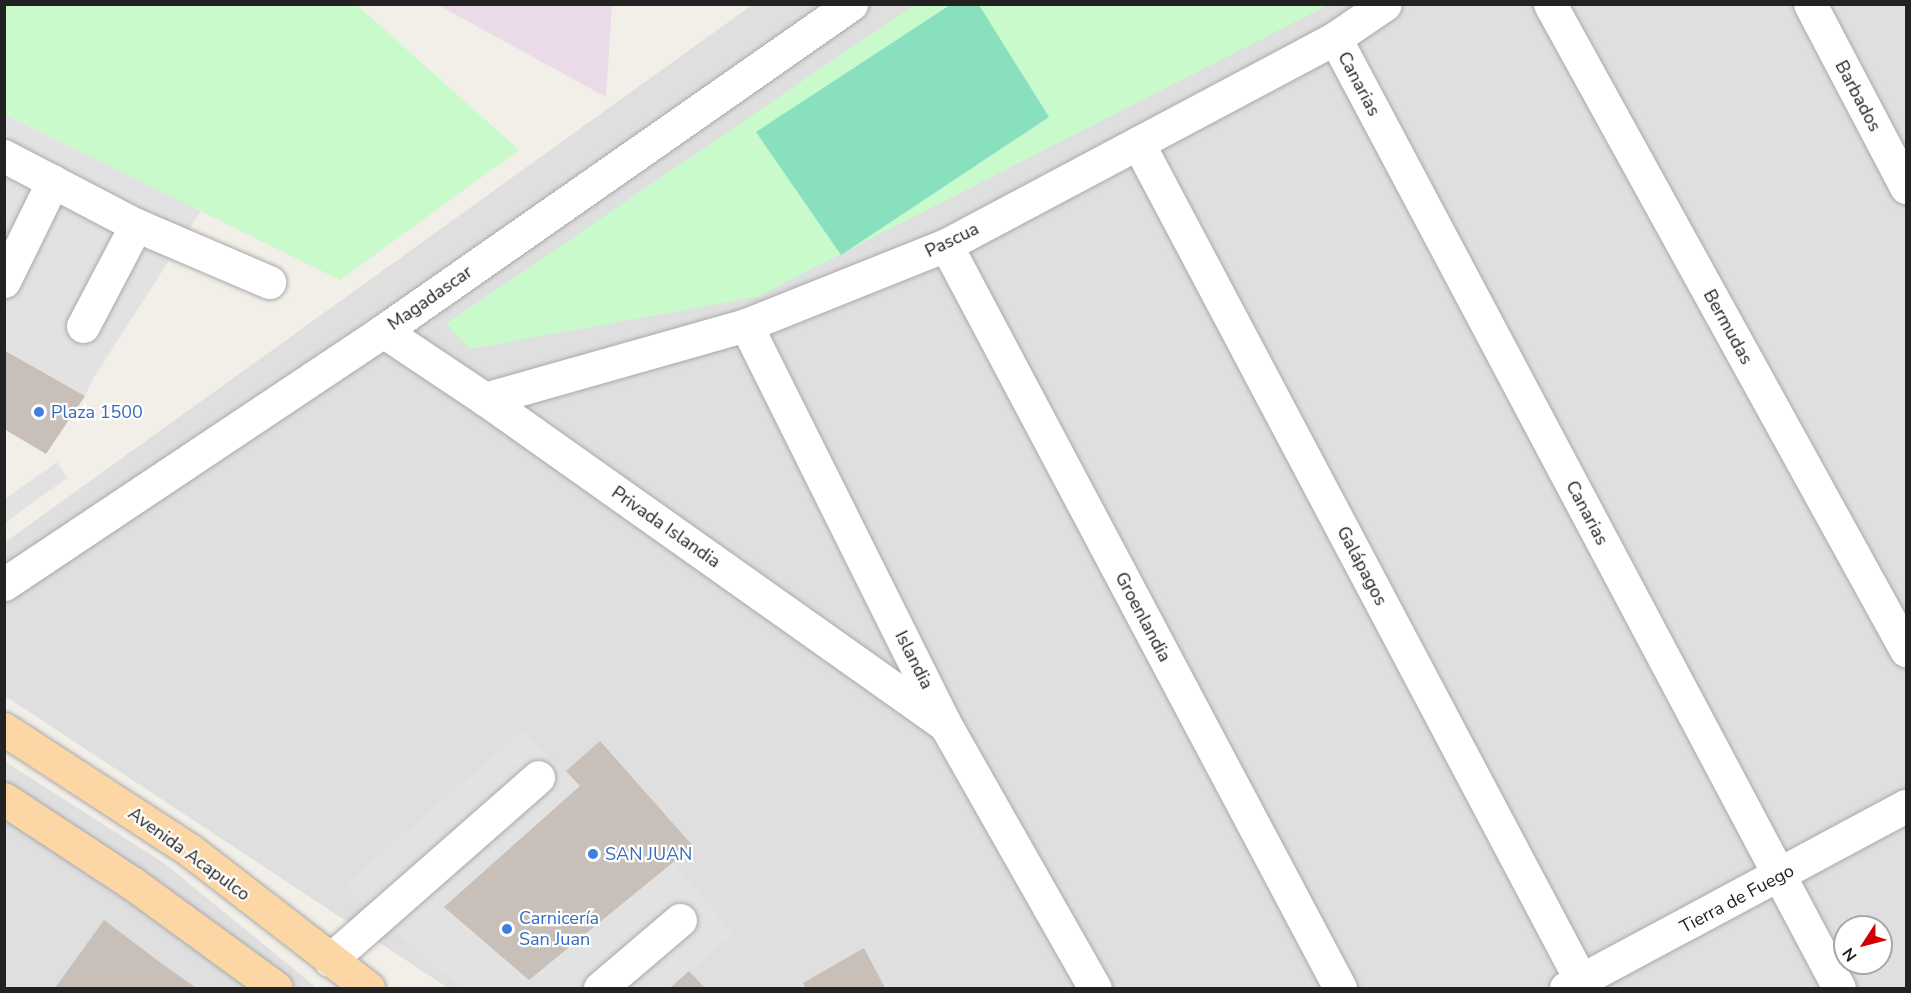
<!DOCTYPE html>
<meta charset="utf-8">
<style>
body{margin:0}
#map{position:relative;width:1911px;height:993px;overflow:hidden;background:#f2efe9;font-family:"Nunito Sans",sans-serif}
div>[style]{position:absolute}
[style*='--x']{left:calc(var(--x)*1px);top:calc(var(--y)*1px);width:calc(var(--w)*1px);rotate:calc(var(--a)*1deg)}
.residential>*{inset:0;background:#e0dfdf}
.industrial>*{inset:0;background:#ebdbe8}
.park>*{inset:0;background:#c8facc}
.pitch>*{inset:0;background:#88e0be}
.parking>*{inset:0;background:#e2e2e2}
.building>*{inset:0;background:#c7bfb8}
.roads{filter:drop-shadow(0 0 2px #a9a9a9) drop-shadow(0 0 2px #a9a9a9)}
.minor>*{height:33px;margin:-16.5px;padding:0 16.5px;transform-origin:16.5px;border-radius:16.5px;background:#fff}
.major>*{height:33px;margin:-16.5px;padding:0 16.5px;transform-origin:16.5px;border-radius:16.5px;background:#fcd6a4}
.dots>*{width:16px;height:16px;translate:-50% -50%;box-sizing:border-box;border:3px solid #fff;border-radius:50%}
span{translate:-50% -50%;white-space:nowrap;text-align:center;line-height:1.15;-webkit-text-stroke:4.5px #fff;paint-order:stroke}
.street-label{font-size:18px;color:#222}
.shop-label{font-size:18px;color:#366cbe}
.left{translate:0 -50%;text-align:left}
.frame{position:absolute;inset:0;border:6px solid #222;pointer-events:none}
.north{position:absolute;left:1833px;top:915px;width:60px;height:60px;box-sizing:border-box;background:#fff;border:2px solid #a7a7a7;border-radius:50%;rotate:234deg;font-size:16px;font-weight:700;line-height:24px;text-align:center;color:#222}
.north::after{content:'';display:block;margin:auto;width:21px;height:27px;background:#d40000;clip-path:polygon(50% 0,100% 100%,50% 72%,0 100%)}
</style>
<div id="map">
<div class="residential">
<div style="clip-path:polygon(evenodd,752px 5px,1906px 5px,1906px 988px,448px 988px,5px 696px,4px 543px,752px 5px,1845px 927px,1881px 927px,1881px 963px,1845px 963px,1845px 927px)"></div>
<div style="clip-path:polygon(4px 761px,164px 863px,317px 988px,5px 988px)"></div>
</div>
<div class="industrial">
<div style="clip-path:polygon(438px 5px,612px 5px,606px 97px)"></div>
</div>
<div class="park">
<div style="clip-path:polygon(4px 5px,357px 5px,519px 150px,340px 280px,5px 114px)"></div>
<div style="clip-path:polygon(914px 5px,1328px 5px,757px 297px,470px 349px,446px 324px)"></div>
</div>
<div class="pitch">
<div style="clip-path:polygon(950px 5px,979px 5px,1049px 117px,841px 255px,756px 132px)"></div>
</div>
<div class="parking">
<div style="clip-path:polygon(4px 114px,201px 211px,94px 377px,85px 396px,5px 350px)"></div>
<div style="clip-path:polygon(57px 462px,67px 478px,5px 523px,5px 499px)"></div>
<div style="clip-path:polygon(522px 731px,580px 786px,444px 907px,530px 980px,673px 862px,733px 934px,670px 988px,460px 988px,344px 886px)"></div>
</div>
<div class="building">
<div style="clip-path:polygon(4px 350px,85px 396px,46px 454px,4px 429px)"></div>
<div style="clip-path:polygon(600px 741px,693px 846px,529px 980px,444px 907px,580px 786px,566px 771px)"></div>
<div style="clip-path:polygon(104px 920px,161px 963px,196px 988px,55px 988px)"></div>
<div style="clip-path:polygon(864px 948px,885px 988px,806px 988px,803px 983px)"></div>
<div style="clip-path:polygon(689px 971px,705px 988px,670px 988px)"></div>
</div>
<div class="roads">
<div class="minor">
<div style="--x:1550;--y:4;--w:738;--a:61.14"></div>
<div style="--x:1810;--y:4;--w:207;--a:62.3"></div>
<div style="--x:1335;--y:38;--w:1075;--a:62.05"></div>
<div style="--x:1138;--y:143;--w:956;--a:62.12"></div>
<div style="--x:4;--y:156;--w:149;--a:27.6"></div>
<div style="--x:136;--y:225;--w:145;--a:23.2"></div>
<div style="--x:946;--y:245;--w:841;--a:62.06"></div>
<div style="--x:4;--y:281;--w:111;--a:-63.9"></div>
<div style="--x:746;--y:325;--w:448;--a:63.5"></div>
<div style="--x:946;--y:726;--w:301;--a:60.4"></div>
<div style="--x:83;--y:326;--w:114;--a:-62.3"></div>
<div style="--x:383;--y:331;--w:123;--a:33.7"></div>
<div style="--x:485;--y:399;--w:562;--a:35.3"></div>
<div style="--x:485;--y:399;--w:271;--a:-15.8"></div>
<div style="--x:746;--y:325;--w:215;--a:-21.8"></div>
<div style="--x:946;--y:245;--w:441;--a:-28"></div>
<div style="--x:1335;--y:38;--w:60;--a:-34.2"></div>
<div style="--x:4;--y:584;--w:456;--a:-33.7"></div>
<div style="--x:383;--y:331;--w:571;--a:-34.94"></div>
<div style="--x:330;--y:960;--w:277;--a:-41.3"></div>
<div style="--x:600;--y:988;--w:105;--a:-40.4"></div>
<div style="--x:1566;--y:988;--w:386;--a:-28.2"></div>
</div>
<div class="major">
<div style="--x:4;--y:729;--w:223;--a:33.1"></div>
<div style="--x:191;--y:851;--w:224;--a:37.7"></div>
<div style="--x:4;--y:799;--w:153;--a:33.3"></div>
<div style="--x:132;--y:883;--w:178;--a:36.1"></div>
</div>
</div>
<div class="dots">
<div style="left:39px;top:412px;background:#3f7fe0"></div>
<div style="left:593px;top:854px;background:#3f7fe0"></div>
<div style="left:507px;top:929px;background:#3f7fe0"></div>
</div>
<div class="street-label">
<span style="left:1359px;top:84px;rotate:62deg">Canarias</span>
<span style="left:1858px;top:96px;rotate:62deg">Barbados</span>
<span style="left:952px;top:240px;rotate:-26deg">Pascua</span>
<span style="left:430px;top:298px;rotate:-35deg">Magadascar</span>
<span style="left:1728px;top:327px;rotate:61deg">Bermudas</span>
<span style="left:1587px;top:513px;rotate:62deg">Canarias</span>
<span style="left:666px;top:527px;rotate:35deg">Privada Islandia</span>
<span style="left:1362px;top:566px;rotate:62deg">Galápagos</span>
<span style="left:1143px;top:617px;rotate:62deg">Groenlandia</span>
<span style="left:914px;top:660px;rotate:63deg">Islandia</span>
<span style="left:189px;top:854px;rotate:36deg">Avenida Acapulco</span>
<span style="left:1737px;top:899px;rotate:-28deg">Tierra de Fuego</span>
</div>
<div class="shop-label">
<span class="left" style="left:51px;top:412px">Plaza 1500</span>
<span class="left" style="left:605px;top:854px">SAN JUAN</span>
<span class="left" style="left:519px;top:929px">Carnicería<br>San Juan</span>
</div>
<div class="frame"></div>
<div class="north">N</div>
</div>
